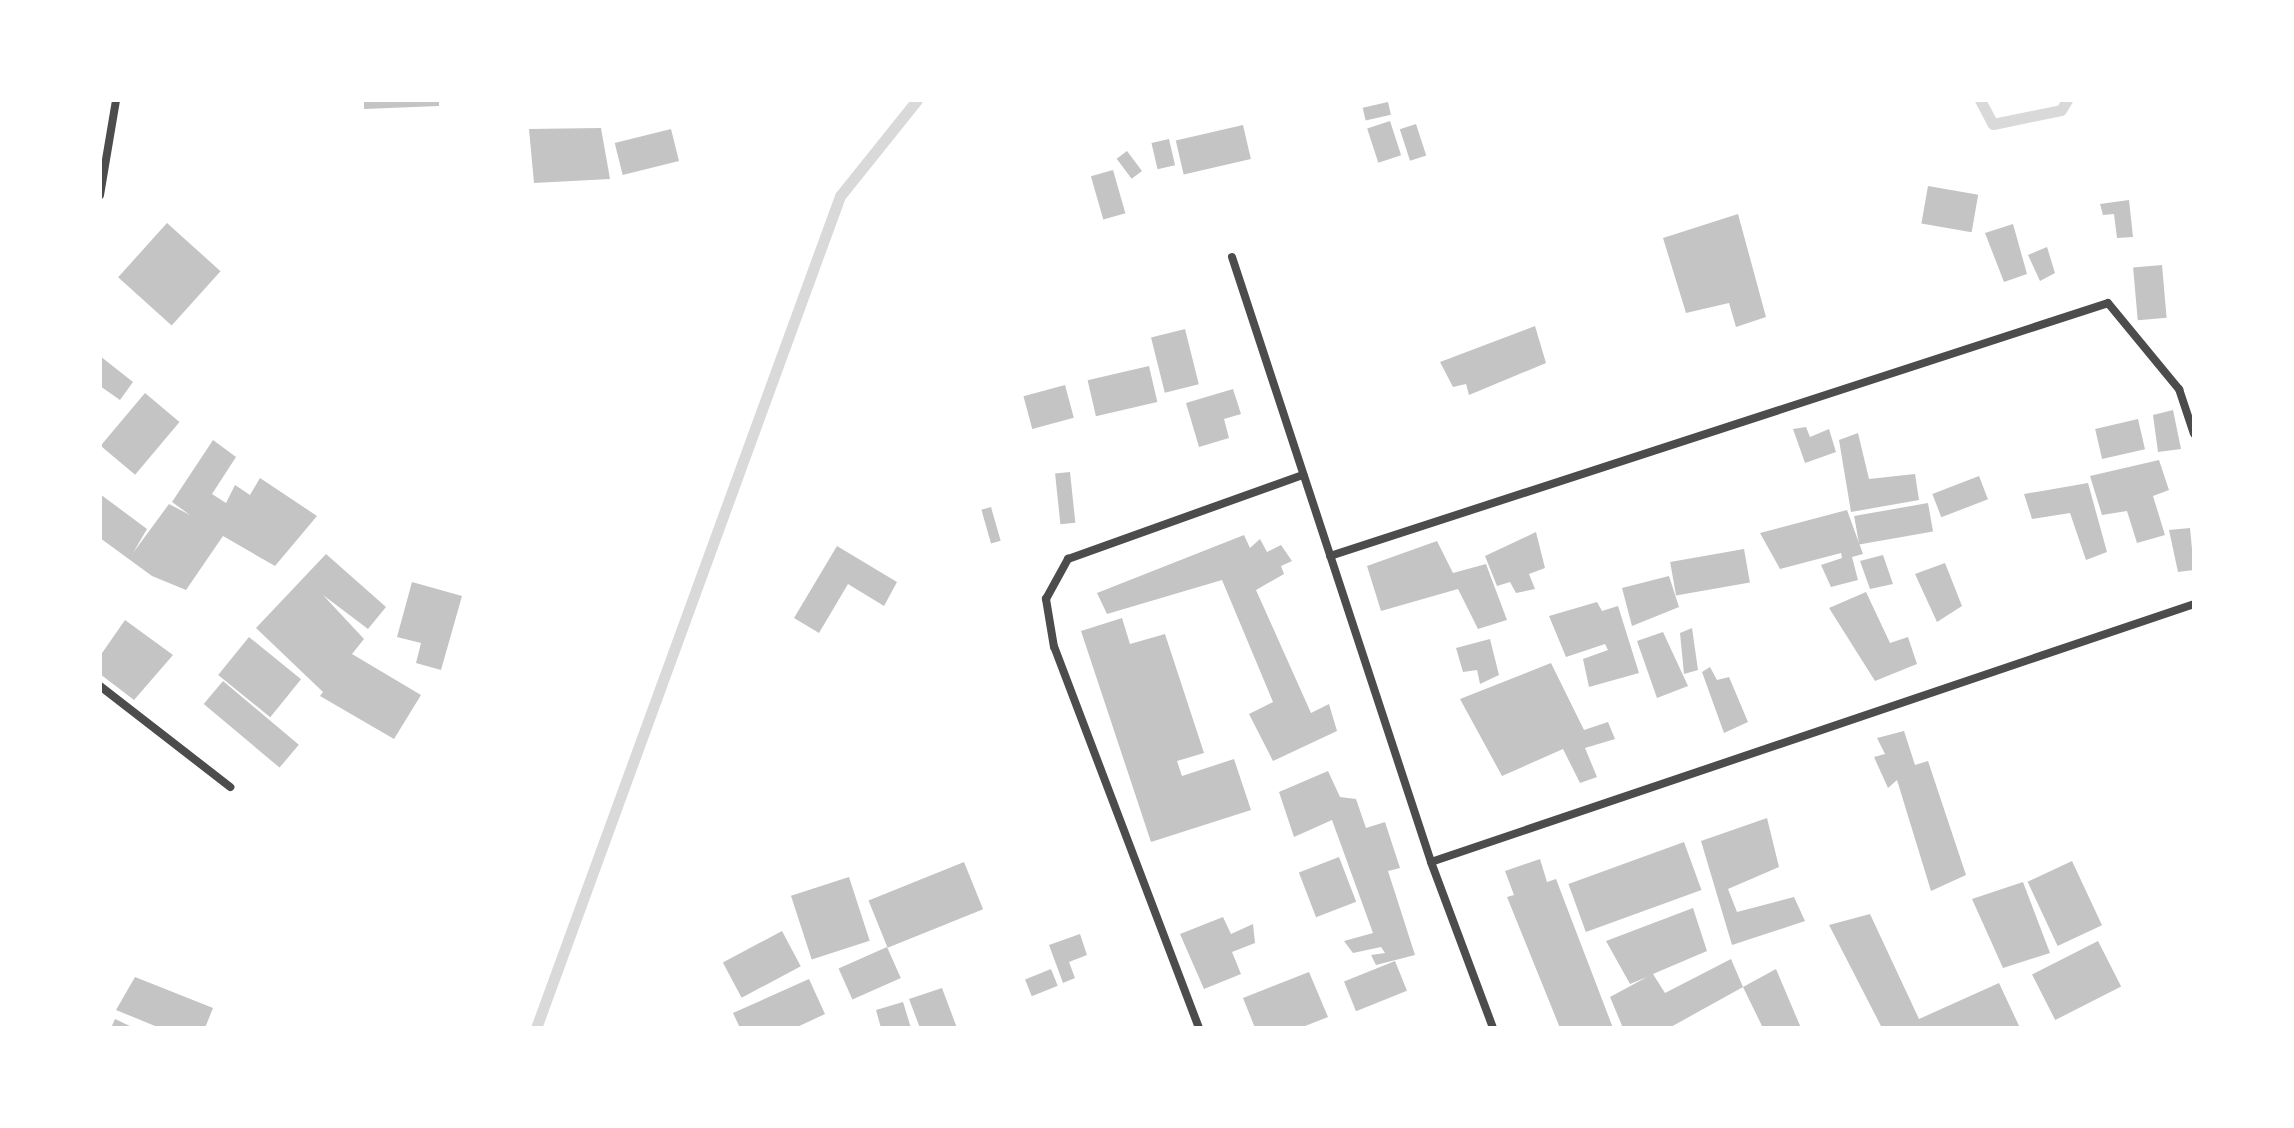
<!DOCTYPE html>
<style>
body{margin:0}
#map{position:relative;width:2294px;height:1128px;overflow:hidden;background:#fff;font-family:"Varela Round",sans-serif}
div>[style]{position:absolute}
[style*='--x']{left:calc(var(--x)*1px);top:calc(var(--y)*1px);width:calc(var(--w)*1px);rotate:calc(var(--a)*1deg)}
.stream>*{height:11px;margin:-5.5px;padding:0 5.5px;transform-origin:5.5px;border-radius:5.5px;background:#d9d9d9}
.building>*{inset:0;background:#c4c4c4;transform-origin:0 0}
.minor>*{height:8px;margin:-4px;padding:0 4px;transform-origin:4px;border-radius:4px;background:#4c4c4c}
span{translate:-50% -50%;white-space:nowrap;text-align:center;line-height:1.15;-webkit-text-stroke:6px #fff;paint-order:stroke}
.frame{position:absolute;inset:0;border:102px solid #fff;pointer-events:none}
</style>
<div id="map">
<div class="stream">
<div style="--x:1980;--y:100;--w:27;--a:62"></div>
<div style="--x:1993;--y:124;--w:69;--a:-11.6"></div>
<div style="--x:2061;--y:110;--w:12;--a:-59"></div>
<div style="--x:536;--y:1028;--w:886;--a:-69.93"></div>
<div style="--x:840;--y:196;--w:123;--a:-51.3"></div>
</div>
<div class="building">
<div style="clip-path:polygon(364px 100px,439px 100px,439px 106px,364px 109px)"></div>
<div style="left:1388px;top:102px;width:13px;height:26px;rotate:77deg"></div>
<div style="left:1390px;top:121px;width:36px;height:24px;rotate:72deg"></div>
<div style="left:1416px;top:124px;width:33px;height:17px;rotate:72deg"></div>
<div style="left:1243px;top:125px;width:35px;height:69px;rotate:77deg"></div>
<div style="clip-path:polygon(601px 128px,610px 179px,534px 183px,529px 129px)"></div>
<div style="left:671px;top:129px;width:33px;height:58px;rotate:76deg"></div>
<div style="left:1169px;top:139px;width:27px;height:18px;rotate:77deg"></div>
<div style="left:1127px;top:151px;width:25px;height:13px;rotate:53deg"></div>
<div style="left:1113px;top:170px;width:45px;height:23px;rotate:74deg"></div>
<div style="left:1928px;top:186px;width:51px;height:38px;rotate:10deg"></div>
<div style="clip-path:polygon(2129px 200px,2133px 237px,2117px 238px,2114px 214px,2103px 215px,2100px 204px)"></div>
<div style="clip-path:polygon(1738px 214px,1766px 317px,1736px 327px,1729px 303px,1686px 313px,1663px 238px)"></div>
<div style="left:167px;top:223px;width:72px;height:73px;rotate:42deg"></div>
<div style="clip-path:polygon(2013px 224px,2027px 274px,2004px 282px,1985px 233px)"></div>
<div style="clip-path:polygon(2047px 247px,2055px 273px,2040px 281px,2028px 255px)"></div>
<div style="left:2162px;top:265px;width:53px;height:29px;rotate:85deg"></div>
<div style="clip-path:polygon(1535px 326px,1546px 363px,1469px 395px,1466px 384px,1453px 387px,1440px 362px)"></div>
<div style="left:1185px;top:329px;width:57px;height:35px;rotate:76deg"></div>
<div style="clip-path:polygon(100px 356px,133px 382px,120px 400px,100px 386px)"></div>
<div style="left:1149px;top:366px;width:37px;height:63px;rotate:77deg"></div>
<div style="left:1065px;top:385px;width:34px;height:43px;rotate:75deg"></div>
<div style="clip-path:polygon(1233px 389px,1241px 414px,1224px 419px,1229px 438px,1199px 447px,1186px 403px)"></div>
<div style="left:145px;top:393px;width:45px;height:69px;rotate:40deg"></div>
<div style="clip-path:polygon(2173px 410px,2181px 449px,2158px 452px,2153px 415px)"></div>
<div style="left:2138px;top:419px;width:31px;height:44px;rotate:77deg"></div>
<div style="clip-path:polygon(1806px 427px,1810px 437px,1829px 429px,1836px 452px,1805px 463px,1793px 429px)"></div>
<div style="clip-path:polygon(1858px 433px,1869px 479px,1915px 474px,1919px 500px,1851px 512px,1839px 440px)"></div>
<div style="clip-path:polygon(213px 440px,236px 457px,212px 494px,226px 503px,235px 485px,250px 495px,260px 478px,317px 516px,275px 566px,223px 536px,186px 590px,152px 576px,100px 538px,100px 494px,147px 529px,133px 553px,169px 504px,190px 515px,172px 502px)"></div>
<div style="clip-path:polygon(2159px 460px,2169px 490px,2153px 496px,2165px 535px,2137px 543px,2127px 511px,2102px 515px,2090px 476px)"></div>
<div style="left:1070px;top:472px;width:51px;height:15px;rotate:84deg"></div>
<div style="left:1979px;top:476px;width:25px;height:50px;rotate:69deg"></div>
<div style="clip-path:polygon(2088px 483px,2107px 552px,2086px 560px,2070px 513px,2032px 519px,2024px 494px)"></div>
<div style="left:1928px;top:503px;width:29px;height:75px;rotate:80deg"></div>
<div style="left:991px;top:507px;width:35px;height:10px;rotate:74deg"></div>
<div style="clip-path:polygon(1847px 510px,1863px 554px,1852px 557px,1858px 580px,1831px 587px,1821px 565px,1842px 558px,1841px 553px,1780px 569px,1760px 533px)"></div>
<div style="clip-path:polygon(2190px 528px,2194px 570px,2178px 572px,2169px 530px)"></div>
<div style="clip-path:polygon(1536px 532px,1545px 568px,1529px 574px,1535px 589px,1516px 593px,1510px 582px,1497px 586px,1485px 556px)"></div>
<div style="clip-path:polygon(1244px 535px,1250px 548px,1260px 539px,1267px 552px,1281px 545px,1292px 561px,1281px 566px,1284px 574px,1256px 590px,1311px 713px,1329px 704px,1337px 731px,1273px 761px,1249px 714px,1273px 702px,1222px 580px,1107px 614px,1097px 593px)"></div>
<div style="clip-path:polygon(1437px 541px,1453px 573px,1486px 564px,1507px 620px,1478px 629px,1458px 589px,1381px 611px,1367px 566px)"></div>
<div style="clip-path:polygon(837px 546px,897px 582px,884px 606px,848px 584px,819px 633px,794px 618px)"></div>
<div style="left:1744px;top:549px;width:34px;height:75px;rotate:80deg"></div>
<div style="clip-path:polygon(326px 554px,386px 607px,368px 629px,323px 595px,364px 639px,352px 654px,421px 695px,394px 739px,320px 696px,323px 692px,256px 628px)"></div>
<div style="clip-path:polygon(1883px 555px,1893px 584px,1870px 589px,1860px 561px)"></div>
<div style="clip-path:polygon(1945px 563px,1962px 606px,1937px 622px,1915px 574px)"></div>
<div style="clip-path:polygon(1669px 576px,1679px 607px,1632px 626px,1622px 588px)"></div>
<div style="clip-path:polygon(412px 582px,462px 596px,441px 670px,416px 663px,421px 643px,397px 637px)"></div>
<div style="clip-path:polygon(1866px 592px,1890px 643px,1908px 637px,1917px 664px,1875px 681px,1829px 608px)"></div>
<div style="clip-path:polygon(1597px 602px,1602px 611px,1618px 606px,1639px 673px,1589px 687px,1583px 659px,1608px 650px,1605px 644px,1566px 657px,1549px 616px)"></div>
<div style="clip-path:polygon(1122px 618px,1130px 644px,1165px 634px,1204px 753px,1177px 761px,1182px 776px,1234px 759px,1251px 810px,1151px 842px,1081px 631px)"></div>
<div style="clip-path:polygon(125px 620px,173px 655px,134px 700px,100px 674px,100px 656px)"></div>
<div style="clip-path:polygon(1692px 628px,1698px 670px,1684px 674px,1680px 633px)"></div>
<div style="clip-path:polygon(1663px 632px,1688px 686px,1657px 698px,1637px 641px)"></div>
<div style="left:249px;top:637px;width:67px;height:49px;rotate:39deg"></div>
<div style="clip-path:polygon(1490px 639px,1499px 675px,1480px 684px,1477px 670px,1463px 672px,1456px 648px)"></div>
<div style="clip-path:polygon(1551px 663px,1584px 730px,1608px 722px,1615px 739px,1585px 748px,1597px 777px,1580px 783px,1563px 749px,1502px 776px,1460px 699px)"></div>
<div style="clip-path:polygon(1710px 667px,1717px 680px,1729px 677px,1748px 722px,1724px 733px,1702px 672px)"></div>
<div style="left:223px;top:681px;width:99px;height:30px;rotate:40deg"></div>
<div style="clip-path:polygon(1904px 731px,1915px 765px,1928px 761px,1966px 875px,1931px 891px,1897px 780px,1888px 788px,1874px 757px,1885px 754px,1877px 738px)"></div>
<div style="clip-path:polygon(1328px 771px,1340px 797px,1356px 799px,1366px 828px,1385px 822px,1400px 868px,1388px 871px,1415px 955px,1376px 965px,1371px 955px,1385px 953px,1381px 947px,1353px 953px,1344px 941px,1373px 933px,1332px 820px,1294px 837px,1279px 792px)"></div>
<div style="clip-path:polygon(1767px 818px,1779px 867px,1728px 889px,1737px 912px,1794px 897px,1805px 921px,1732px 945px,1701px 841px)"></div>
<div style="left:1684px;top:842px;width:51px;height:123px;rotate:70deg"></div>
<div style="left:1339px;top:857px;width:48px;height:43px;rotate:69deg"></div>
<div style="clip-path:polygon(1540px 859px,1547px 882px,1556px 879px,1613px 1028px,1560px 1028px,1507px 897px,1514px 895px,1505px 871px)"></div>
<div style="left:2072px;top:861px;width:71px;height:49px;rotate:65deg"></div>
<div style="left:964px;top:862px;width:51px;height:103px;rotate:68deg"></div>
<div style="left:849px;top:877px;width:67px;height:61px;rotate:72deg"></div>
<div style="clip-path:polygon(2023px 882px,2050px 953px,2003px 968px,1972px 899px)"></div>
<div style="clip-path:polygon(1693px 908px,1707px 951px,1653px 974px,1665px 993px,1731px 959px,1743px 987px,1669px 1028px,1623px 1028px,1610px 997px,1647px 977px,1630px 984px,1606px 941px)"></div>
<div style="clip-path:polygon(1870px 914px,1919px 1019px,1999px 983px,2020px 1028px,1882px 1028px,1829px 925px)"></div>
<div style="clip-path:polygon(1223px 917px,1231px 934px,1253px 924px,1255px 943px,1232px 952px,1241px 974px,1204px 989px,1180px 934px)"></div>
<div style="left:782px;top:931px;width:40px;height:67px;rotate:62deg"></div>
<div style="clip-path:polygon(1080px 934px,1087px 955px,1069px 962px,1075px 978px,1063px 983px,1049px 945px)"></div>
<div style="left:2098px;top:941px;width:51px;height:74px;rotate:63deg"></div>
<div style="left:887px;top:947px;width:34px;height:53px;rotate:66deg"></div>
<div style="left:1395px;top:961px;width:32px;height:55px;rotate:68deg"></div>
<div style="left:1051px;top:969px;width:18px;height:28px;rotate:68deg"></div>
<div style="clip-path:polygon(1776px 969px,1801px 1028px,1763px 1028px,1743px 987px)"></div>
<div style="clip-path:polygon(1309px 972px,1328px 1017px,1300px 1028px,1255px 1028px,1243px 998px)"></div>
<div style="clip-path:polygon(135px 977px,213px 1008px,205px 1028px,160px 1028px,116px 1010px)"></div>
<div style="clip-path:polygon(809px 979px,825px 1014px,795px 1028px,740px 1028px,733px 1013px)"></div>
<div style="clip-path:polygon(942px 988px,957px 1028px,920px 1028px,909px 999px)"></div>
<div style="clip-path:polygon(903px 1002px,911px 1028px,881px 1028px,876px 1010px)"></div>
<div style="clip-path:polygon(115px 1019px,134px 1028px,111px 1028px)"></div>
</div>
<div class="minor">
<div style="--x:100;--y:195;--w:96;--a:-80.4"></div>
<div style="--x:1232;--y:257;--w:637;--a:71.79"></div>
<div style="--x:1431;--y:862;--w:177;--a:69.5"></div>
<div style="--x:1330;--y:556;--w:818;--a:-18.01"></div>
<div style="--x:2108;--y:303;--w:112;--a:50.5"></div>
<div style="--x:2179;--y:389;--w:47;--a:71.6"></div>
<div style="--x:100;--y:686;--w:165;--a:37.8"></div>
<div style="--x:1431;--y:862;--w:805;--a:-18.68"></div>
<div style="--x:1199;--y:1028;--w:408;--a:-110.8"></div>
<div style="--x:1054;--y:647;--w:49;--a:-99.5"></div>
<div style="--x:1046;--y:599;--w:46;--a:-61.2"></div>
<div style="--x:1068;--y:559;--w:250;--a:-19.7"></div>
</div>
<div class="frame"></div>
</div>
